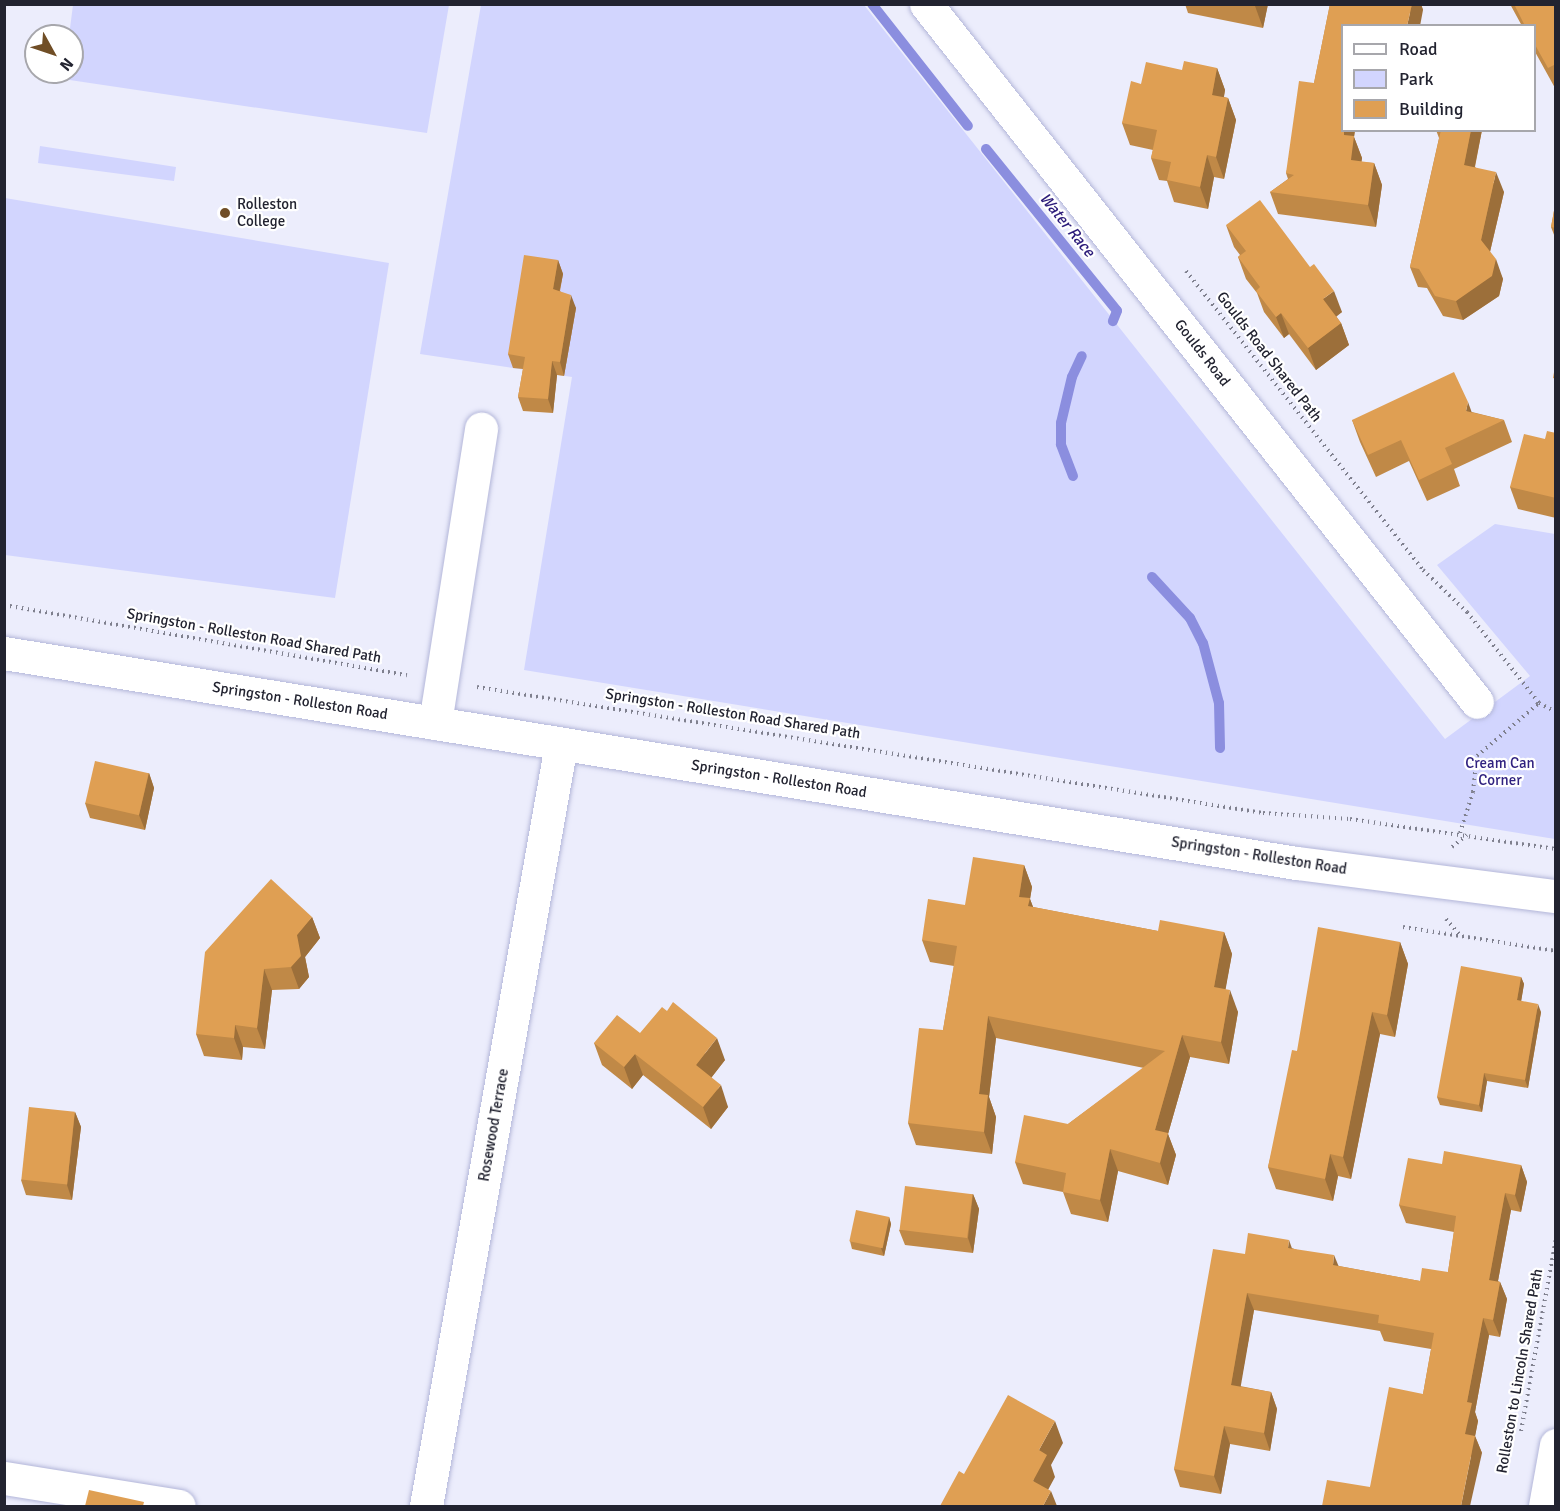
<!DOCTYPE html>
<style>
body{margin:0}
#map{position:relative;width:1560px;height:1511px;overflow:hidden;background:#ecedfc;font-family:Signika,sans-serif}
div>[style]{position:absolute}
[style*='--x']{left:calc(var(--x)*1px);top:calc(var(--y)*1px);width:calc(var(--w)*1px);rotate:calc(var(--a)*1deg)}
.green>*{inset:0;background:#d2d5fe}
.stream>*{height:10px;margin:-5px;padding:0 5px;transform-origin:5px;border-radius:5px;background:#8b8edf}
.path>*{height:4px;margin-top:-2px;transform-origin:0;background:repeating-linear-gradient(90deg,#7f808e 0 1.5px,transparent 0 6px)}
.roads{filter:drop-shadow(0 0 2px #b3b6d9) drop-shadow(0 0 2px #b3b6d9)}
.minor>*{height:33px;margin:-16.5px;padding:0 16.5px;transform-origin:16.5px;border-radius:16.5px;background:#fff}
.major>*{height:33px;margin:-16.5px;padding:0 16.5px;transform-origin:16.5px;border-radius:16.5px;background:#fff}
.wall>*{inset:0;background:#c08947}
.shaded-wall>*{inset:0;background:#9c6f3a}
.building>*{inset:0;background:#df9f53;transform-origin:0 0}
.dots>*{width:16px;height:16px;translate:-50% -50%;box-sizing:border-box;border:3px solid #fff;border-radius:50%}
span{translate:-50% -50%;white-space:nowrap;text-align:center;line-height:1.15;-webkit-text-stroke:4.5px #fff;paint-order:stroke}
.poi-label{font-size:15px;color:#222330}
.left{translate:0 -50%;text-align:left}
.street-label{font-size:15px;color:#222330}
.park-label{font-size:15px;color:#302280}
.water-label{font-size:16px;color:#2c1c7a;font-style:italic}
.frame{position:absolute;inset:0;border:6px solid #222330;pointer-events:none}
.legend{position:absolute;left:1341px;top:24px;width:195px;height:108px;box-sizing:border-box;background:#fff;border:2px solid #a7a7ac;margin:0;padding:8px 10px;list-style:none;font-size:18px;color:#222330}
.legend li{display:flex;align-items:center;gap:12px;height:30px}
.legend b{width:30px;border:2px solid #a7a7ac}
.north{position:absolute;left:24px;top:24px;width:60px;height:60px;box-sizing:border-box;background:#fff;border:2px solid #a7a7ac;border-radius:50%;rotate:130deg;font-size:16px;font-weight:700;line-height:24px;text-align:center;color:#222330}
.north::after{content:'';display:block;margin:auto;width:21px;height:27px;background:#704e26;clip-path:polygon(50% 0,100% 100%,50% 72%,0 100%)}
</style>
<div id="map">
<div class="green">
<div style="clip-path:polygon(73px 5px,449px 5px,427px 133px,63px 79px,64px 72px,72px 72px,72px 36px,69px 36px)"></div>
<div style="clip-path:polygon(481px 5px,864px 5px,1445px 739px,1530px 676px,1437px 565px,1495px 524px,1555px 534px,1555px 839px,524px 670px,572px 377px,420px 354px)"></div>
<div style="clip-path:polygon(40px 146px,176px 167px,174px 181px,38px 163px)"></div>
<div style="clip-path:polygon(5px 198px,389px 263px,335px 598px,5px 555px)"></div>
</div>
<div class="stream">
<div style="--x:872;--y:4;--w:155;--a:51.8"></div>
<div style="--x:986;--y:149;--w:208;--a:51"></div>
<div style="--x:1117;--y:311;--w:11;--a:112"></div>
<div style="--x:1073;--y:476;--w:34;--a:-111"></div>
<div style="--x:1061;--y:444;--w:21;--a:-90"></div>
<div style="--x:1061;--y:423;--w:47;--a:-76.6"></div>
<div style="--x:1072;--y:377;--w:23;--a:-65"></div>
<div style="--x:1152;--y:577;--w:56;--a:47.2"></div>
<div style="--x:1190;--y:618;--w:28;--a:63"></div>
<div style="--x:1203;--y:643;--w:62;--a:75.1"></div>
<div style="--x:1219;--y:703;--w:45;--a:88.7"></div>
</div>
<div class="path">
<div style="--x:1186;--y:271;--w:382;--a:51.6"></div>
<div style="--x:1423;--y:570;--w:61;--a:43.7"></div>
<div style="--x:1467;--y:612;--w:116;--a:51.6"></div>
<div style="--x:1539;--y:703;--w:19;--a:28"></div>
<div style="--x:4;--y:605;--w:409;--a:9.9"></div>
<div style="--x:477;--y:687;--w:796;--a:9.11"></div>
<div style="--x:1263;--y:813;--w:87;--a:3.9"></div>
<div style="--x:1350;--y:819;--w:208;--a:8.3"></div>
<div style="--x:1460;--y:833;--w:43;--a:-72.4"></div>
<div style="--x:1473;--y:792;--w:36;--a:-84"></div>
<div style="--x:1477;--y:756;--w:82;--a:-40.5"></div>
<div style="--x:1452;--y:847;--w:19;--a:-39"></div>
<div style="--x:1446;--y:919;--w:20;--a:49"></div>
<div style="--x:1403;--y:927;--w:155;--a:8.9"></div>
<div style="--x:1521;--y:1431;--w:195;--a:-79.7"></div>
</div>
<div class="roads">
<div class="minor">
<div style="--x:926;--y:4;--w:889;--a:51.71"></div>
<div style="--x:435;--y:723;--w:298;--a:-81.1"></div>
<div style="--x:4;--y:1478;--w:177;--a:9.1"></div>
<div style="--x:426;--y:1506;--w:774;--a:-79.95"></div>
</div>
<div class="major">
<div style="--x:4;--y:653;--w:1310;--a:9.23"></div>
<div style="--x:1297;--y:863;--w:261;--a:7.3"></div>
<div style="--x:1545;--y:1506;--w:62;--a:-79.8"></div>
</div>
</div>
<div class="wall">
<div style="clip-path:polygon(1185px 4px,1268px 4px,1263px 28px,1188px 13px)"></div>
<div style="clip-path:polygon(1330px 4px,1421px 4px,1423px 10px,1342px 26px,1342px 130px,1355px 130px,1354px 137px,1362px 158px,1361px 162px,1374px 163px,1382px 185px,1376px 227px,1278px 214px,1270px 192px,1288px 179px,1286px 173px,1314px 83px)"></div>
<div style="clip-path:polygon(1510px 4px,1556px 4px,1555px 88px,1534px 50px,1534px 26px,1522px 26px)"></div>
<div style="clip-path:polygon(1217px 68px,1225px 90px,1224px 97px,1228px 98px,1236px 120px,1224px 179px,1214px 177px,1208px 209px,1174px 202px,1167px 181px,1159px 180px,1151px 158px,1153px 150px,1130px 145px,1122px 123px,1141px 84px,1182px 70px)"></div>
<div style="clip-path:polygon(1436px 130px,1482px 130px,1475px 167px,1504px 192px,1490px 252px,1503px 279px,1499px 296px,1463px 320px,1443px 316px,1427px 288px,1418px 287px,1410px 267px,1439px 138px)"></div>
<div style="clip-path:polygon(1556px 200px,1556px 240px,1551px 227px)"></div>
<div style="clip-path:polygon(1226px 225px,1342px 312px,1336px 316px,1341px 323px,1349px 345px,1316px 370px,1289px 334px,1284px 338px,1264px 312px,1257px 293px,1246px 279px,1238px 257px,1240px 255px,1234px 247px)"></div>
<div style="clip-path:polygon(558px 260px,563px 274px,560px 291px,576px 308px,564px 376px,557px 375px,553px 413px,523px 411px,518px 397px,523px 369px,513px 368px,508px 354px)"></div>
<div style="clip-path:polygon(1472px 412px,1504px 420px,1512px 442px,1454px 469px,1460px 486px,1427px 501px,1409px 461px,1376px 477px,1360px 442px,1352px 420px)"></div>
<div style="clip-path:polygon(1556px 433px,1556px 518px,1518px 509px,1510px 487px,1545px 439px)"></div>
<div style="clip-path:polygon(149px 773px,154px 788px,145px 830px,90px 818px,85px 803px)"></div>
<div style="clip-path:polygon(1024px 865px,1032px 887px,1030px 899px,1033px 907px,1158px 931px,1224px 932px,1232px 954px,1225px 990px,1238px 1012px,1229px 1064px,1190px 1057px,1168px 1134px,1176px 1155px,1168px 1185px,1118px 1171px,1108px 1222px,1071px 1214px,1063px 1192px,1023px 1184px,1015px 1162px,1068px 1124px,1144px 1068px,996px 1038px,989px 1097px,996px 1117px,992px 1154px,916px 1145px,908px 1123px,943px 1030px,954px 966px,930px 962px,922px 940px,965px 905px)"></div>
<div style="clip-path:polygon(312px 917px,320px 938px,305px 957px,309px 977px,299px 989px,272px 990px,265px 1049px,243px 1047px,242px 1060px,204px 1056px,196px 1034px)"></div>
<div style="clip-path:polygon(1400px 942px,1408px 964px,1395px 1037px,1380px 1034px,1351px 1179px,1338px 1176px,1333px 1201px,1276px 1189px,1268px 1167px,1297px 1051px)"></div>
<div style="clip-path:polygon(1521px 977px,1524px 984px,1521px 1001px,1541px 1012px,1528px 1088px,1487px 1081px,1482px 1112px,1440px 1105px,1437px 1097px)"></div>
<div style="clip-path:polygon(640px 1033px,725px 1060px,711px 1078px,728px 1107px,711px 1129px,643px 1075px,632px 1089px,602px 1065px,594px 1043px)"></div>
<div style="clip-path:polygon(75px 1112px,81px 1127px,72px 1200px,26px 1195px,21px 1180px)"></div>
<div style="clip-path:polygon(1442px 1164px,1521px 1165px,1527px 1182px,1521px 1212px,1511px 1210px,1498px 1281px,1500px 1282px,1507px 1299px,1500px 1337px,1489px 1335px,1475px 1412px,1478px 1421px,1475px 1436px,1482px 1453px,1370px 1487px,1423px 1394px,1431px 1349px,1384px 1341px,1380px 1331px,1254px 1310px,1240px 1386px,1271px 1392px,1277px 1409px,1270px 1451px,1230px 1444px,1221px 1494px,1180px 1487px,1174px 1469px,1245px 1254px,1292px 1248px,1339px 1266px,1420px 1281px,1448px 1272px,1454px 1232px,1406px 1223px,1399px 1205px)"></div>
<div style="clip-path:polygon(973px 1194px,979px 1209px,973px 1253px,905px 1245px,899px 1230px)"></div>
<div style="clip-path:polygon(889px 1217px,891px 1224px,884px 1256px,852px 1249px,850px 1241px)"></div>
</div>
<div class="shaded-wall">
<div style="clip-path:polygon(1256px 4px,1268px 4px,1263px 28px,1255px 6px)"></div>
<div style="clip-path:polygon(1412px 4px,1421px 4px,1423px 10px,1420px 26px,1407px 26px)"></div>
<div style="clip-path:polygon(1217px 68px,1225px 90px,1220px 117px,1212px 95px)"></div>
<div style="clip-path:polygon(1228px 98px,1236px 120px,1224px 179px,1216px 157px)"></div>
<div style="clip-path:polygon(1344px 130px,1355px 130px,1354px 137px,1362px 158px,1359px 182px,1351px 160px,1344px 135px)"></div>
<div style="clip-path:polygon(1471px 130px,1482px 130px,1471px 185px,1464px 165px)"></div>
<div style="clip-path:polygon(1207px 155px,1214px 177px,1208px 209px,1200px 187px)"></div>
<div style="clip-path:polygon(1374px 163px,1382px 185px,1376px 227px,1368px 205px)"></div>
<div style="clip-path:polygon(1496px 172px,1504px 192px,1488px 260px,1481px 240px)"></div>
<div style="clip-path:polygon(1496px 259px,1503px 279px,1499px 296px,1463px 320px,1456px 301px)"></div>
<div style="clip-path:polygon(558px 260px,563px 274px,557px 303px,553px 289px)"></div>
<div style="clip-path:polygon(1334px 291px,1342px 312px,1331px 321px,1323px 299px)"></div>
<div style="clip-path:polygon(571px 295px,576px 308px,564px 376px,560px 362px)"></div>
<div style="clip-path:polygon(1281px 313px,1289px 334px,1284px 338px,1276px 317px)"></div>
<div style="clip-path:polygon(1341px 323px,1349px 345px,1316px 370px,1308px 348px)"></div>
<div style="clip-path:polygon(552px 361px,557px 375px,553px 413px,548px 399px)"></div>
<div style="clip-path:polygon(1468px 402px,1476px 424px,1466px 411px)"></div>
<div style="clip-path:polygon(149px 773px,154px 788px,145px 830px,139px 815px)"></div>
<div style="clip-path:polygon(1024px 865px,1032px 887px,1030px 899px,1038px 920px,1019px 897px)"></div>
<div style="clip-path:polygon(312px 917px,320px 938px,305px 957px,309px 977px,299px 989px,291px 967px,297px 935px)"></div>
<div style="clip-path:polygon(1224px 932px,1232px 954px,1222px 1009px,1214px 987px)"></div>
<div style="clip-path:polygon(1400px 942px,1408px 964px,1395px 1037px,1387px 1015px)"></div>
<div style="clip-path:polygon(264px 969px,272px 990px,265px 1049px,257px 1028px)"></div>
<div style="clip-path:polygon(1521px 977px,1524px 984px,1520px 1008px,1517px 1000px)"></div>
<div style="clip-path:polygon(1230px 990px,1238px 1012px,1229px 1064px,1221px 1042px)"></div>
<div style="clip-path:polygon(1538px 1004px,1541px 1012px,1528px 1088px,1525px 1080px)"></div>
<div style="clip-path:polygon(1372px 1012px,1380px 1034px,1351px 1179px,1343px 1157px)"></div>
<div style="clip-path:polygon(988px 1016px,996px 1038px,989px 1097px,996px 1117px,992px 1154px,984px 1132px,979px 1094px)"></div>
<div style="clip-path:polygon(235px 1025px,243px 1047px,242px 1060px,234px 1038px)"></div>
<div style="clip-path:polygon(1182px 1035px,1190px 1057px,1168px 1134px,1176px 1155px,1168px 1185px,1160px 1163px,1155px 1130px)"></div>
<div style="clip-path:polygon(717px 1038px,725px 1060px,704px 1087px,696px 1065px)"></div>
<div style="clip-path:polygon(635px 1054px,643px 1075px,632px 1089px,624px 1067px)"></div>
<div style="clip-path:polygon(1484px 1073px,1487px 1081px,1482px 1112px,1479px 1105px)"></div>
<div style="clip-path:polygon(721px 1085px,728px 1107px,711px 1129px,703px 1107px)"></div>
<div style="clip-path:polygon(75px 1112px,81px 1127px,72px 1200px,67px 1185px)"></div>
<div style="clip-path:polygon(1110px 1149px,1118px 1171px,1108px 1222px,1100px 1200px)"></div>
<div style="clip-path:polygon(1330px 1154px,1338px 1176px,1333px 1201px,1325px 1179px)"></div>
<div style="clip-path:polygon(1521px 1165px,1527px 1182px,1521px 1212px,1515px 1195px)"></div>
<div style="clip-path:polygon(1505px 1193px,1511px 1210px,1495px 1297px,1489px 1280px)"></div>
<div style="clip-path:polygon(973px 1194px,979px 1209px,973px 1253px,968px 1238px)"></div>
<div style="clip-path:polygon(889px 1217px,891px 1224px,884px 1256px,881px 1248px)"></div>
<div style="clip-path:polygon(1289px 1240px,1295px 1257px,1288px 1248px)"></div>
<div style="clip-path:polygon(1334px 1255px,1341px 1272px,1333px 1265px)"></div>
<div style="clip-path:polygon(1500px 1282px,1507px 1299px,1500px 1337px,1493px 1320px)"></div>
<div style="clip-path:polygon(1247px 1293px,1254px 1310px,1238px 1402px,1231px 1385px)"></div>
<div style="clip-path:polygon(1483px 1318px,1489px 1335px,1475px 1412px,1478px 1421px,1472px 1452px,1465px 1434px,1467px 1402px)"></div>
<div style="clip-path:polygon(1271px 1392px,1277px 1409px,1270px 1451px,1264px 1433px)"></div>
<div style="clip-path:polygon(1055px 1421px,1063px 1443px,1051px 1465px,1055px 1477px,1041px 1503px,1033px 1481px,1039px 1450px)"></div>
<div style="clip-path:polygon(1224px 1426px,1230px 1444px,1221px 1494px,1214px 1476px)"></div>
<div style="clip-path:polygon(1475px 1436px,1482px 1453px,1470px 1506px,1461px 1506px)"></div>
<div style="clip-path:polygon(1051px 1491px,1057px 1506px,1043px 1506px)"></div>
</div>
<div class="building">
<div style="clip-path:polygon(1330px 4px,1412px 4px,1407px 26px,1342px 26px,1342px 130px,1344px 130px,1344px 135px,1354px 136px,1351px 160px,1374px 163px,1368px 205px,1270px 192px,1294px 175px,1286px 173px,1299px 81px,1314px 83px)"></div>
<div style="clip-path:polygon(1514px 4px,1556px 4px,1556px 64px,1548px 68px,1534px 43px,1534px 26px,1525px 26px)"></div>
<div style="clip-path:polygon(1184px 61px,1217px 68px,1212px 95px,1228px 98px,1216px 157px,1207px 155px,1200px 187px,1167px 180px,1171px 162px,1151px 158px,1157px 130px,1122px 123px,1131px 81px,1141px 84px,1146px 62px,1182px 70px)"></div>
<div style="clip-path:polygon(1441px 130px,1471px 130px,1464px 165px,1496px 172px,1481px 240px,1496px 259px,1492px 276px,1456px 301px,1435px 296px,1419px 269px,1410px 267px)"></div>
<div style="clip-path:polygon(1260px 200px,1310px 267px,1314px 264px,1334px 291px,1323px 299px,1341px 323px,1308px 348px,1281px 313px,1276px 317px,1256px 291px,1260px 287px,1238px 257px,1246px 251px,1226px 225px)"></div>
<div style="clip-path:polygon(1556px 200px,1556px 228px,1551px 227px)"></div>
<div style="clip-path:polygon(524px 255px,558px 260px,553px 289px,571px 295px,560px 362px,552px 361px,548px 399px,518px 397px,525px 357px,508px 354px)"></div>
<div style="clip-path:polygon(1556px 361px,1556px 379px,1553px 378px)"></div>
<div style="clip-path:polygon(1454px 372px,1468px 402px,1466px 411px,1504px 420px,1445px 448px,1452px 464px,1419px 480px,1401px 440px,1368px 455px,1352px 420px)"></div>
<div style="clip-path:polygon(1547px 431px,1556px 433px,1556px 498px,1510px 487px,1524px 434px,1545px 439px)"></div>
<div style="left:95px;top:761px;width:55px;height:43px;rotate:13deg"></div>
<div style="clip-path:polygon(973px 857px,1024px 865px,1019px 897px,1030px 898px,1028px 906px,1158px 931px,1160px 920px,1224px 932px,1214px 987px,1230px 990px,1221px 1042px,1182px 1035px,1155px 1130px,1168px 1133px,1160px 1163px,1110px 1149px,1100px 1200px,1063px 1192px,1066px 1173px,1015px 1162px,1024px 1115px,1068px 1124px,1165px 1051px,988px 1016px,979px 1094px,988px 1095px,984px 1132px,908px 1123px,919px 1028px,943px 1030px,957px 946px,922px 940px,928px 899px,965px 905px)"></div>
<div style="clip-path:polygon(271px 879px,312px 917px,297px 935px,301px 956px,291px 967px,264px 969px,257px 1028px,235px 1025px,234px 1038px,196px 1034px,205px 952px)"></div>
<div style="clip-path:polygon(1318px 927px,1400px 942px,1387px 1015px,1372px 1012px,1343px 1157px,1330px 1154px,1325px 1179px,1268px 1167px,1292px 1050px,1297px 1051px)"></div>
<div style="clip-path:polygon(1461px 966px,1521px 977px,1517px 1000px,1538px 1004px,1525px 1080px,1484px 1073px,1479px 1105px,1437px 1097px)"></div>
<div style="clip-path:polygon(673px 1002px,717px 1038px,696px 1065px,721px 1085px,703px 1107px,635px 1054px,624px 1067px,594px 1043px,617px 1015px,640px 1033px,662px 1007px,667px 1011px)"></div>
<div style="left:29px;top:1107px;width:46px;height:73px;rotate:6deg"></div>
<div style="clip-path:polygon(1444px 1151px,1521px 1165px,1515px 1195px,1505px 1193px,1489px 1280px,1500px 1282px,1493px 1320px,1483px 1318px,1467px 1402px,1472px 1403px,1465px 1434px,1475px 1436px,1461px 1506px,1322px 1506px,1327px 1480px,1370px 1487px,1389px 1387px,1423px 1394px,1434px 1333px,1378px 1323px,1379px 1315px,1247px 1293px,1231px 1385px,1271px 1392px,1264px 1433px,1224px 1426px,1214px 1476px,1174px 1469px,1213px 1249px,1245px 1254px,1248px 1233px,1289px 1240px,1288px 1248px,1334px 1255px,1333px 1265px,1420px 1281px,1422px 1268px,1448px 1272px,1456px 1216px,1399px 1205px,1408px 1158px,1442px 1164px)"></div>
<div style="left:905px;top:1186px;width:68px;height:44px;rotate:7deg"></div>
<div style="left:856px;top:1210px;width:34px;height:32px;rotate:12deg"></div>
<div style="clip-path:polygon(1008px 1395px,1055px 1421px,1039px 1450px,1047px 1455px,1033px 1481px,1051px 1491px,1043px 1506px,940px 1506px,959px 1471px,964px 1474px)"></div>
<div style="clip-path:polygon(89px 1490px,144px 1502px,143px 1506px,85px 1506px)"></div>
</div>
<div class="dots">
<div style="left:225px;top:213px;background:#704e26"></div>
</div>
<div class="poi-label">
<span class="left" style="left:237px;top:213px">Rolleston<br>College</span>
</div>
<div class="street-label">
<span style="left:1202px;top:353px;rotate:52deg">Goulds Road</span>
<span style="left:1269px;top:357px;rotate:52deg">Goulds Road Shared Path</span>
<span style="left:254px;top:636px;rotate:10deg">Springston - Rolleston Road Shared Path</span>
<span style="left:300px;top:701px;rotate:9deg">Springston - Rolleston Road</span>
<span style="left:733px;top:714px;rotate:9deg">Springston - Rolleston Road Shared Path</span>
<span style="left:779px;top:779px;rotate:9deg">Springston - Rolleston Road</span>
<span style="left:1259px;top:856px;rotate:9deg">Springston - Rolleston Road</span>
<span style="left:494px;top:1125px;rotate:-80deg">Rosewood Terrace</span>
<span style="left:1520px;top:1371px;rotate:-80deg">Rolleston to Lincoln Shared Path</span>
</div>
<div class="park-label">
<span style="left:1500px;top:772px">Cream Can<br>Corner</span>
</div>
<div class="water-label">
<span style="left:1067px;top:225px;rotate:51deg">Water Race</span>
</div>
<div class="frame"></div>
<ul class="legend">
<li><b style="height:8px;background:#fff"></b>Road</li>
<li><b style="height:16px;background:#d2d5fe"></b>Park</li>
<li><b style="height:16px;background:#df9f53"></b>Building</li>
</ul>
<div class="north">N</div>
</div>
